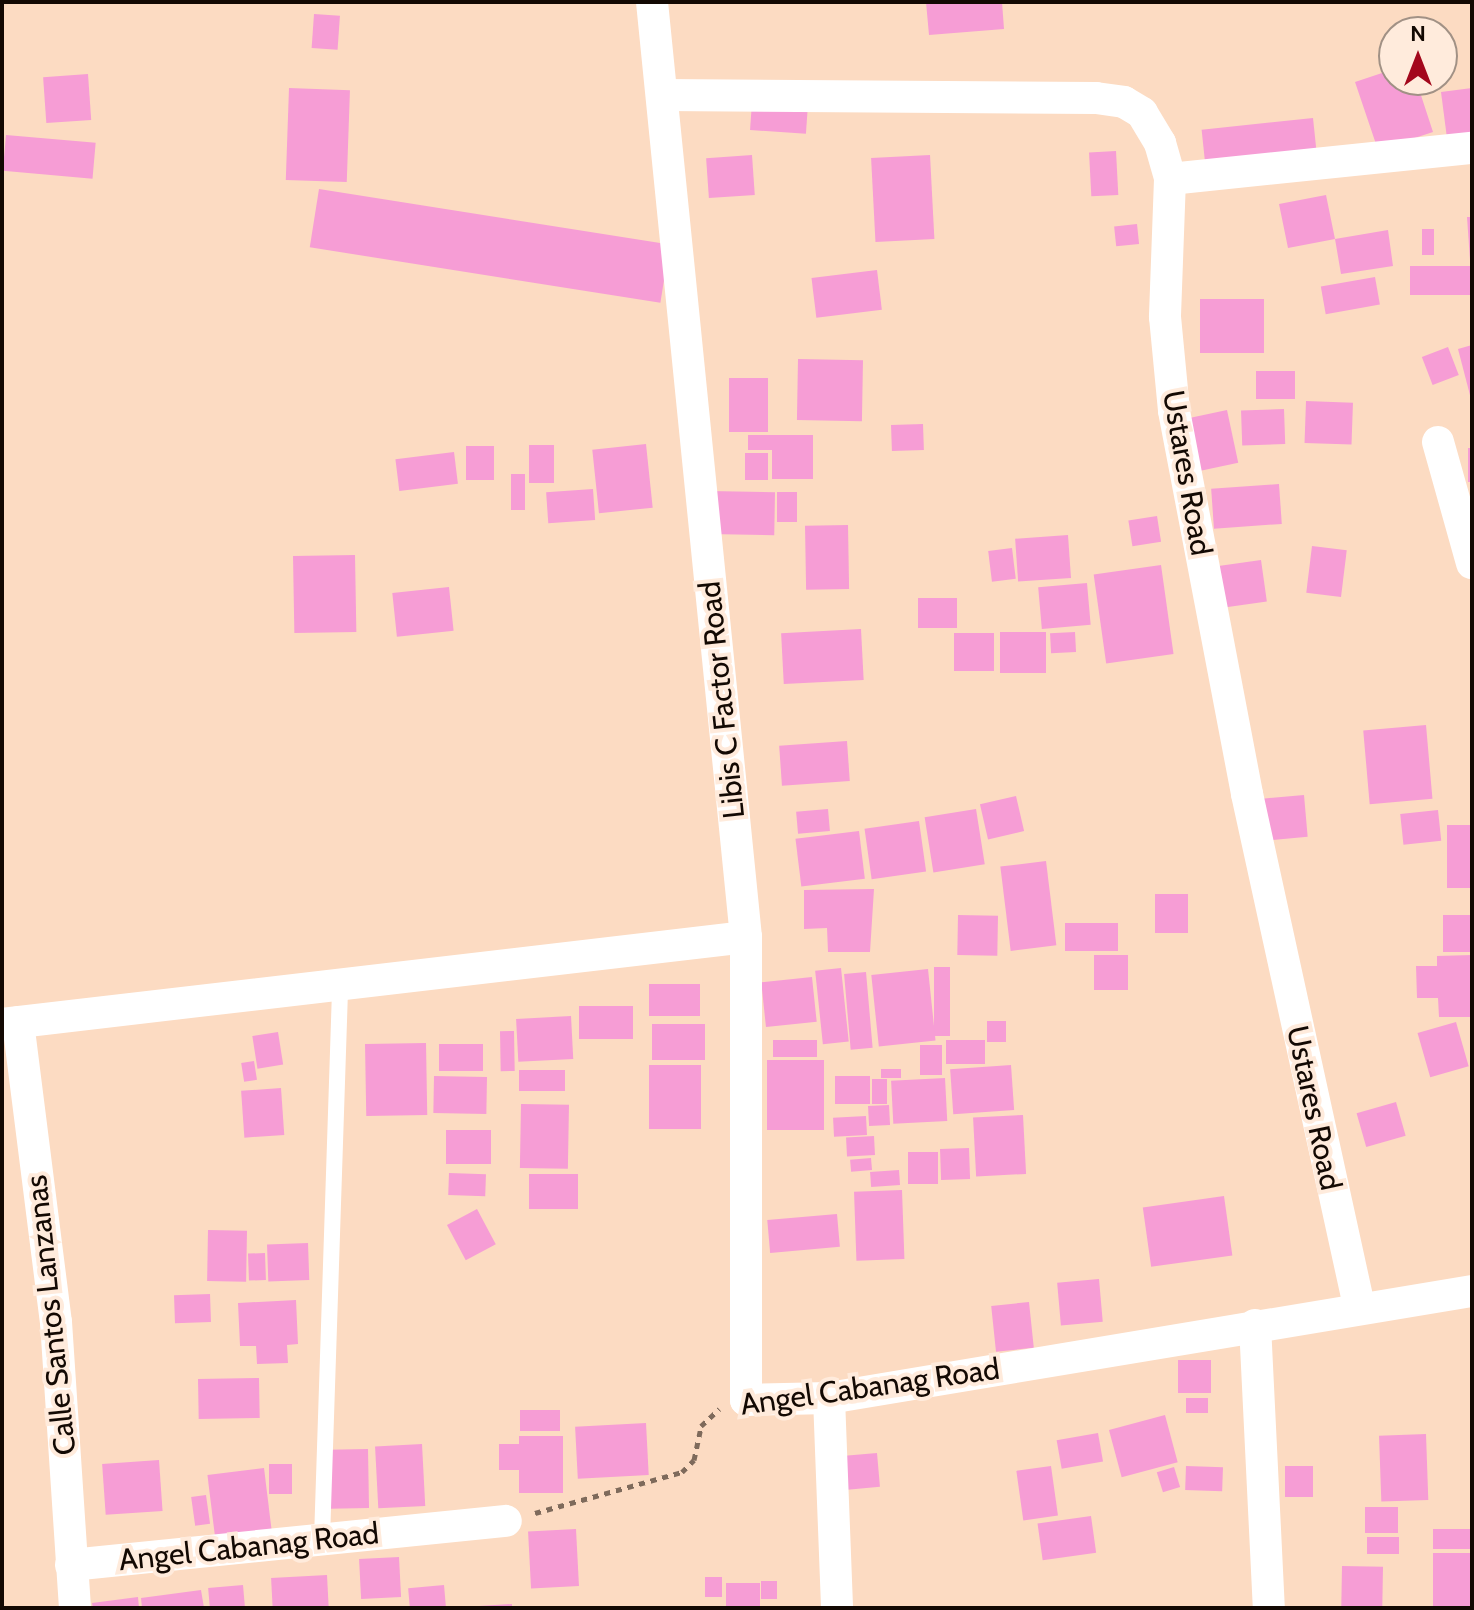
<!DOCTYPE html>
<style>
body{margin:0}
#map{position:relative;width:1474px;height:1610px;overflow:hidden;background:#fcdbc2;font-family:Cabin,sans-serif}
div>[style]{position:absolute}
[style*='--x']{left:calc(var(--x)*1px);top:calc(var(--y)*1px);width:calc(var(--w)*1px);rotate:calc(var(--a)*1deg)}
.building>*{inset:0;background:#f69dd5;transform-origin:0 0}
.path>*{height:5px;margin-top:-2.5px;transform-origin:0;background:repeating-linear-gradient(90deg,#7e6a5b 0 6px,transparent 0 12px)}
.service>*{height:16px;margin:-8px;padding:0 8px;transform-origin:8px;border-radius:8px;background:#fff}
.minor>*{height:32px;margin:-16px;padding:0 16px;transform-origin:16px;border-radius:16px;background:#fff}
span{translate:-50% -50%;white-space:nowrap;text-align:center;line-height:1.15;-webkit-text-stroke:8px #ffebdc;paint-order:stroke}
.street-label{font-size:30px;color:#130903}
.frame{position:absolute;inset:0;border:4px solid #130903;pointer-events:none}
.north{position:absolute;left:1378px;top:16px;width:80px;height:80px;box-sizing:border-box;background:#ffebdc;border:2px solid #a19185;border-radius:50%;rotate:0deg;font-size:22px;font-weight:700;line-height:32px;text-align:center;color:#130903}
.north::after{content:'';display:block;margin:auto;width:28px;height:36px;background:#a3071c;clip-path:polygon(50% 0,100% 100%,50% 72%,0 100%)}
</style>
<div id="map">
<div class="building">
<div style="clip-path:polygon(926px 2px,1002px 2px,1004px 29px,929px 35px)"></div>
<div style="left:314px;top:14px;width:26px;height:34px;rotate:4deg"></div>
<div style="clip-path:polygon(1394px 69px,1394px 80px,1416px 80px,1433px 132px,1378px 150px,1355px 82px)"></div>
<div style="left:88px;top:74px;width:46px;height:45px;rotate:86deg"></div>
<div style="left:289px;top:88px;width:61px;height:92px;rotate:2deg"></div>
<div style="clip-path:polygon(1472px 88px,1472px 143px,1448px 146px,1441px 92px)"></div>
<div style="left:752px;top:102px;width:56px;height:28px;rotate:4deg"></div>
<div style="left:1313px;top:118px;width:38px;height:112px;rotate:84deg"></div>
<div style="left:6px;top:135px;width:90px;height:36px;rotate:5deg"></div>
<div style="left:1116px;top:151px;width:44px;height:27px;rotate:87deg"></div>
<div style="left:752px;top:155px;width:40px;height:46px;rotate:86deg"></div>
<div style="left:930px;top:155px;width:84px;height:59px;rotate:87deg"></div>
<div style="left:319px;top:189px;width:355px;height:59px;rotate:9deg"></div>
<div style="clip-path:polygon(1326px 195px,1335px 239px,1388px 230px,1393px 266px,1341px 274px,1335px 239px,1288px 248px,1279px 204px)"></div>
<div style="clip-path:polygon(1467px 217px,1472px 217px,1472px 260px,1470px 260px)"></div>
<div style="left:1137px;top:224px;width:20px;height:23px;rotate:84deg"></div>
<div style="left:1422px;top:229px;width:12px;height:26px"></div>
<div style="left:1472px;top:266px;width:29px;height:62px;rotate:90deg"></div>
<div style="left:877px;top:270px;width:40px;height:66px;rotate:83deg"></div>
<div style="left:1375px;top:277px;width:28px;height:55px;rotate:80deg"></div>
<div style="left:1200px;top:299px;width:64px;height:54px"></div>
<div style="clip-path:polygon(1472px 345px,1472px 399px,1471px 399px,1458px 349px)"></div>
<div style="left:1448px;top:347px;width:30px;height:28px;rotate:69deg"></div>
<div style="left:798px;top:359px;width:65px;height:61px;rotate:1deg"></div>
<div style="left:1256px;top:371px;width:39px;height:28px"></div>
<div style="left:729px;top:378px;width:39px;height:54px"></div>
<div style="left:1306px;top:401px;width:47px;height:42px;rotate:2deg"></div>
<div style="left:1284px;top:409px;width:35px;height:43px;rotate:88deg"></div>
<div style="left:1227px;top:410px;width:54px;height:48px;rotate:78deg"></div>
<div style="left:923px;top:424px;width:26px;height:32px;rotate:88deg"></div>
<div style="clip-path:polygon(748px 435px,813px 435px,813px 479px,772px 479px,772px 450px,748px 450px)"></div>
<div style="left:646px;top:444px;width:64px;height:54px;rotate:84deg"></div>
<div style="left:529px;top:445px;width:25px;height:38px"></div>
<div style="left:466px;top:446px;width:28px;height:34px"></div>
<div style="left:1468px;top:448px;width:4px;height:34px"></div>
<div style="left:454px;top:452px;width:32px;height:59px;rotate:83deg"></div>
<div style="left:745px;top:453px;width:23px;height:27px"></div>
<div style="left:511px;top:474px;width:14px;height:36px"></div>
<div style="left:1279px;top:484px;width:40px;height:68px;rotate:86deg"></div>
<div style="left:593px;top:489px;width:31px;height:47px;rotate:86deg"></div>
<div style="left:709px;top:491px;width:66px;height:43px;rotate:1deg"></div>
<div style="left:777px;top:492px;width:20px;height:30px"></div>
<div style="left:1157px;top:516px;width:26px;height:29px;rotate:81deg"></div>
<div style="left:848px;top:525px;width:64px;height:43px;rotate:89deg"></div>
<div style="left:1068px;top:535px;width:43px;height:53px;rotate:86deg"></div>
<div style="left:1312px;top:546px;width:35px;height:47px;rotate:7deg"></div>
<div style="left:1012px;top:548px;width:31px;height:24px;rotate:83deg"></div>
<div style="left:355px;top:555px;width:77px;height:62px;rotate:89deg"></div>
<div style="left:1261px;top:560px;width:42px;height:50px;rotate:82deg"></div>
<div style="left:1161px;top:565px;width:90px;height:68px;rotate:82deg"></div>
<div style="left:1087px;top:583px;width:42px;height:49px;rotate:85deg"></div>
<div style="left:449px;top:587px;width:44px;height:57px;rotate:84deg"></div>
<div style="left:918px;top:598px;width:39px;height:30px"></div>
<div style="left:861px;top:629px;width:51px;height:80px;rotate:87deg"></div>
<div style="left:1000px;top:632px;width:46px;height:41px"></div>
<div style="left:1075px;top:632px;width:20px;height:25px;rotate:87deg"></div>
<div style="left:954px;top:633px;width:40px;height:38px"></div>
<div style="left:1426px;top:725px;width:74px;height:63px;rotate:85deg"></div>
<div style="left:847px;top:741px;width:40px;height:68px;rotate:86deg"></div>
<div style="left:1304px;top:795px;width:42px;height:42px;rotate:85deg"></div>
<div style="left:1016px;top:796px;width:36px;height:37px;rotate:77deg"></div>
<div style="left:828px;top:809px;width:22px;height:32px;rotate:85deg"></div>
<div style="left:976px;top:809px;width:56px;height:52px;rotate:81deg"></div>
<div style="left:1438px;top:810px;width:31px;height:38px;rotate:84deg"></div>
<div style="left:919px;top:821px;width:51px;height:55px;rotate:82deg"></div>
<div style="left:1472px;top:825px;width:63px;height:25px;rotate:90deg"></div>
<div style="left:859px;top:831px;width:48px;height:64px;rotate:83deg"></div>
<div style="left:1046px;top:861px;width:85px;height:46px;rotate:83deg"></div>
<div style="clip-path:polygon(874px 889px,870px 952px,828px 952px,827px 928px,804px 929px,804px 890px)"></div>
<div style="left:1155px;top:894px;width:33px;height:39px"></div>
<div style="left:958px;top:915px;width:40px;height:40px;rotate:1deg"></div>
<div style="left:1443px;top:915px;width:29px;height:37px"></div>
<div style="left:1118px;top:923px;width:28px;height:53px;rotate:90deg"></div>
<div style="left:1094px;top:955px;width:34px;height:35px"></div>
<div style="clip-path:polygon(1472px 955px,1472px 1017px,1439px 1017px,1438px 998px,1417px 998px,1416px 966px,1437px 966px,1437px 956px)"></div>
<div style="left:934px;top:967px;width:16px;height:69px"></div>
<div style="left:841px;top:968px;width:74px;height:26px;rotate:84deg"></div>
<div style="left:928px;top:969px;width:72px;height:57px;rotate:84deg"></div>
<div style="left:866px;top:972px;width:76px;height:22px;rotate:85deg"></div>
<div style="left:812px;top:977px;width:45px;height:51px;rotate:84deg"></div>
<div style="left:700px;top:984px;width:32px;height:51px;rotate:90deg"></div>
<div style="left:633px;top:1006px;width:33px;height:54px;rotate:90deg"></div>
<div style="left:571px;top:1016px;width:43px;height:55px;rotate:87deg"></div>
<div style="left:987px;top:1021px;width:19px;height:21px"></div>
<div style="left:1456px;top:1022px;width:46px;height:40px;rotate:74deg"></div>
<div style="left:652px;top:1024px;width:53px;height:36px"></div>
<div style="left:514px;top:1031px;width:40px;height:14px;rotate:89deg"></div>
<div style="left:278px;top:1032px;width:33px;height:26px;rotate:81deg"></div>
<div style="left:773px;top:1040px;width:44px;height:17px"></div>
<div style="left:985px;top:1040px;width:24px;height:39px;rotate:90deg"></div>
<div style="left:426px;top:1043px;width:72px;height:61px;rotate:89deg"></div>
<div style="left:439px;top:1044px;width:44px;height:27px"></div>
<div style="left:920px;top:1045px;width:22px;height:30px"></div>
<div style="left:824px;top:1060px;width:70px;height:57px;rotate:90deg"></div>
<div style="left:254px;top:1061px;width:19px;height:13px;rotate:81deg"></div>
<div style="left:701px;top:1065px;width:64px;height:52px;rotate:90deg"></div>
<div style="left:1011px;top:1065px;width:45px;height:61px;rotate:86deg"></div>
<div style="left:881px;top:1069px;width:20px;height:9px"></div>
<div style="left:519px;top:1070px;width:46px;height:21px"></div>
<div style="left:434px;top:1076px;width:53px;height:37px;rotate:1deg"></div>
<div style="left:835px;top:1076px;width:35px;height:28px"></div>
<div style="left:945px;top:1078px;width:43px;height:54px;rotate:87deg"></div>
<div style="left:872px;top:1079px;width:15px;height:25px"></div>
<div style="left:281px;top:1088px;width:47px;height:40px;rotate:86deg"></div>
<div style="left:1396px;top:1102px;width:35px;height:41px;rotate:74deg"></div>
<div style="left:521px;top:1104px;width:48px;height:64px;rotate:1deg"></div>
<div style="left:889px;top:1105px;width:20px;height:21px;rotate:87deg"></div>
<div style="left:1023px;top:1115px;width:59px;height:50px;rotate:87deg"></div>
<div style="left:866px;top:1116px;width:19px;height:33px;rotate:87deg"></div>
<div style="left:491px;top:1130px;width:34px;height:45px;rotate:90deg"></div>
<div style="left:874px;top:1136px;width:19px;height:28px;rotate:87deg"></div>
<div style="left:969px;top:1148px;width:31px;height:29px;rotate:88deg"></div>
<div style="left:908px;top:1152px;width:30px;height:32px"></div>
<div style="left:871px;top:1158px;width:12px;height:21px;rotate:85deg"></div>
<div style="left:899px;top:1170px;width:15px;height:29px;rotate:86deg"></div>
<div style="left:449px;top:1173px;width:37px;height:22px;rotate:2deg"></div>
<div style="left:529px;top:1174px;width:49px;height:35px"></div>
<div style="left:902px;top:1190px;width:69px;height:48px;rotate:88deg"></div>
<div style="left:1224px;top:1196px;width:60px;height:82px;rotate:82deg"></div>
<div style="left:477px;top:1209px;width:40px;height:34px;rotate:62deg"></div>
<div style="left:837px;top:1214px;width:33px;height:70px;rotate:85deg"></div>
<div style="left:208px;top:1230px;width:39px;height:51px;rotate:1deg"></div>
<div style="left:308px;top:1243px;width:37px;height:41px;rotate:88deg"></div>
<div style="left:265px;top:1253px;width:27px;height:17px;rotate:88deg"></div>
<div style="left:1099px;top:1279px;width:43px;height:42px;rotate:85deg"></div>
<div style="left:210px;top:1294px;width:28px;height:36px;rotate:88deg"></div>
<div style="clip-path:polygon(296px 1300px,298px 1344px,287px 1345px,288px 1363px,257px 1364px,256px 1346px,240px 1346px,238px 1303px)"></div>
<div style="left:1029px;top:1302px;width:46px;height:38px;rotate:84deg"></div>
<div style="left:1178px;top:1360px;width:33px;height:33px"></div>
<div style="left:259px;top:1378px;width:40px;height:61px;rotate:89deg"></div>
<div style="left:1186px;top:1398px;width:22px;height:15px"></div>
<div style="left:520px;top:1410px;width:40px;height:21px"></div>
<div style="left:1165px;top:1415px;width:49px;height:58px;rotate:75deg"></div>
<div style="left:646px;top:1423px;width:52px;height:71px;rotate:87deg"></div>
<div style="left:1098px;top:1433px;width:29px;height:42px;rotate:80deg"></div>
<div style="left:1426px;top:1434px;width:66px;height:47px;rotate:88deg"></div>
<div style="clip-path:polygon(519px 1436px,563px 1436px,563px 1493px,519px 1493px,519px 1470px,499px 1470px,499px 1444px,519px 1444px)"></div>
<div style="left:422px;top:1444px;width:62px;height:47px;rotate:87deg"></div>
<div style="left:368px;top:1449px;width:59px;height:40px;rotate:89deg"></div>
<div style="left:877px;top:1453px;width:34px;height:38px;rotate:85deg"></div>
<div style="left:159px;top:1460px;width:51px;height:57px;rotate:86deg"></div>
<div style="left:269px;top:1464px;width:23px;height:30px"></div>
<div style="left:1051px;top:1466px;width:50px;height:35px;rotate:82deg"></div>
<div style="left:1186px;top:1466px;width:37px;height:24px;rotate:2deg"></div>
<div style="left:1285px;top:1466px;width:28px;height:31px"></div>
<div style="left:1174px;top:1467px;width:21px;height:18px;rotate:73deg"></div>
<div style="left:264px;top:1468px;width:62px;height:57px;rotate:83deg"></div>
<div style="left:206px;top:1495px;width:29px;height:15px;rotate:82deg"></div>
<div style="left:1365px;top:1507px;width:33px;height:26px"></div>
<div style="left:1091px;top:1516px;width:37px;height:54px;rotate:82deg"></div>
<div style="left:576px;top:1529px;width:57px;height:48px;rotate:87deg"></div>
<div style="left:1472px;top:1529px;width:20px;height:39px;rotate:90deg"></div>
<div style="left:1399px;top:1537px;width:17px;height:32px;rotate:90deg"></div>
<div style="left:1472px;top:1553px;width:55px;height:39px;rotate:90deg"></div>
<div style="left:399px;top:1557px;width:40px;height:40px;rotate:87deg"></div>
<div style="left:1342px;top:1566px;width:41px;height:42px;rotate:1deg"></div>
<div style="left:327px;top:1575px;width:33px;height:56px;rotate:87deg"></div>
<div style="left:705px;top:1577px;width:17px;height:20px"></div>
<div style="left:761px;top:1581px;width:16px;height:18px"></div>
<div style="left:726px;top:1583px;width:34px;height:25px"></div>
<div style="left:243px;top:1585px;width:22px;height:35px;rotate:85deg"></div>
<div style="left:444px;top:1585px;width:23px;height:36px;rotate:85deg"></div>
<div style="clip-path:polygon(201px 1590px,204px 1608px,142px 1608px,141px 1598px)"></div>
<div style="clip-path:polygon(138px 1597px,139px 1608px,93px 1608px,92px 1603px)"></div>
<div style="clip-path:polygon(512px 1604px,512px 1608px,479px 1608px,479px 1606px)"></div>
</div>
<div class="path">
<div style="--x:535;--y:1513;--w:153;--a:-15.6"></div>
<div style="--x:682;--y:1472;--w:17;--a:-45"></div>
<div style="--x:694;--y:1460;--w:35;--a:-78"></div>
<div style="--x:701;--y:1426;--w:25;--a:-43"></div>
</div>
<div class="service">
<div style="--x:322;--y:1539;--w:549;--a:-88.12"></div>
</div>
<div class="minor">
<div style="--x:652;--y:2;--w:940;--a:84.26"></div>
<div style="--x:746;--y:937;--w:463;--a:90"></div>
<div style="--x:746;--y:1400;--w:83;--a:-1.4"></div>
<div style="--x:829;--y:1398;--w:652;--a:-9.45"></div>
<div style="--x:663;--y:95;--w:433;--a:0.4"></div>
<div style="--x:1096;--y:98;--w:28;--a:8"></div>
<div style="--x:1124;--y:102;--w:21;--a:31"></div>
<div style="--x:1142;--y:113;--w:35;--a:59"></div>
<div style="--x:1160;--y:143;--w:37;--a:74"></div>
<div style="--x:1170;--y:179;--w:138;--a:92.1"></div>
<div style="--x:1165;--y:317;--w:94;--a:84.5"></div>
<div style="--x:1174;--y:411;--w:390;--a:79.2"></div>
<div style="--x:1247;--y:794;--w:524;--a:77.66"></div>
<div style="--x:1170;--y:179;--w:304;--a:-5.9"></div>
<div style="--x:1438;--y:442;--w:126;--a:74.3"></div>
<div style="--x:18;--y:1022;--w:302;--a:82.8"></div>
<div style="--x:56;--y:1322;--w:287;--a:86.2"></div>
<div style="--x:2;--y:1024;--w:749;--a:-6.67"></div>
<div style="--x:1255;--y:1325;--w:283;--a:87.2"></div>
<div style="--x:829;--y:1398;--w:210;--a:87.8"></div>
<div style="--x:71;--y:1565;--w:437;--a:-5.8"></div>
</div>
<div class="street-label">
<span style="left:1187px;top:473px;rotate:80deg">Ustares Road</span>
<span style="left:722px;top:700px;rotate:-96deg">Libis C Factor Road</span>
<span style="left:1314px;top:1108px;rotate:78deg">Ustares Road</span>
<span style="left:51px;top:1315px;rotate:-96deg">Calle Santos Lanzanas</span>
<span style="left:870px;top:1387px;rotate:-8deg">Angel Cabanag Road</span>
<span style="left:249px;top:1547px;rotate:-6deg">Angel Cabanag Road</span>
</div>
<div class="frame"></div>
<div class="north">N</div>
</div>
